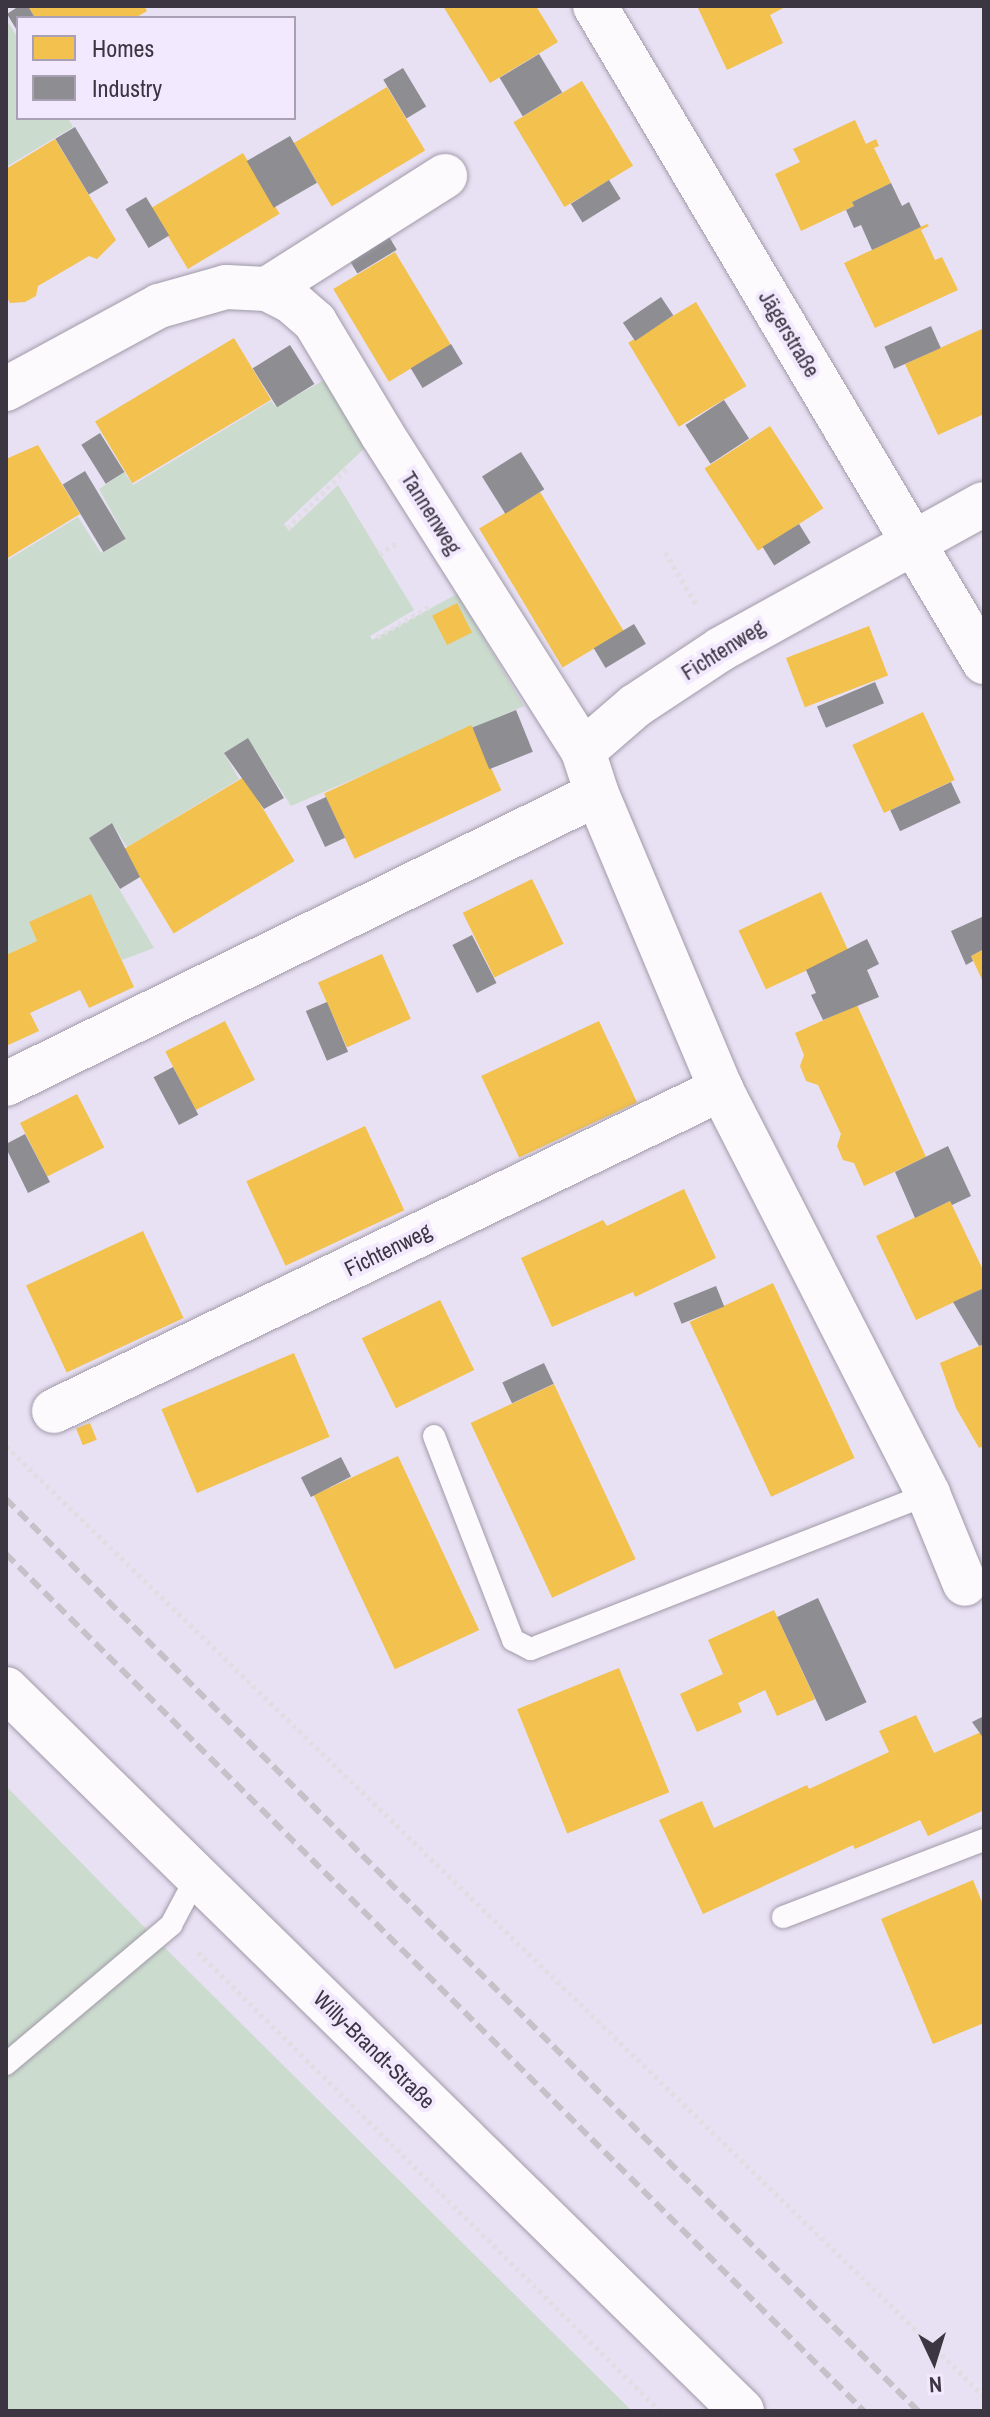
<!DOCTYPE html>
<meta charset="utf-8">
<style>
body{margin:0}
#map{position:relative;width:990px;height:2417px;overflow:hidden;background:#e8e0f3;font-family:"Archivo Narrow",sans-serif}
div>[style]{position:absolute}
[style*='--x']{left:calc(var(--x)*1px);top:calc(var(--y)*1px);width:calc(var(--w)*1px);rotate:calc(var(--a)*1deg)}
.green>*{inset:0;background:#cbdcce}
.homes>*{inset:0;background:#f2c14e;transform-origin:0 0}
.industry>*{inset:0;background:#8d8d92;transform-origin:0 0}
.path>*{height:5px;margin-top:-2.5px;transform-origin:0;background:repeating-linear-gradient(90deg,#e0dde3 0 4px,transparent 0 8px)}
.roads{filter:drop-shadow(0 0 2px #a09aa8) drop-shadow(0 0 2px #a09aa8)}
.service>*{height:22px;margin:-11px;padding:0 11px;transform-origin:11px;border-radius:11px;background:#fcfafd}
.minor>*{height:44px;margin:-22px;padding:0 22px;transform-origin:22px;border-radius:22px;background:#fcfafd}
.secondary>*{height:44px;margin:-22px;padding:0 22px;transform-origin:22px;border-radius:22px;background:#fcfafd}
.rail>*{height:6px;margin-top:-3px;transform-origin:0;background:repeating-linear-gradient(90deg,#c4c2c8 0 12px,transparent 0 18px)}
span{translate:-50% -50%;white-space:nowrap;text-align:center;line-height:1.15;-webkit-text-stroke:8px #f2e9fe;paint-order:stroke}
.street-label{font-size:22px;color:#3c3643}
.frame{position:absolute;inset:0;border:8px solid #3c3643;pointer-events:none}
.legend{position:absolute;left:16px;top:16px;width:280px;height:104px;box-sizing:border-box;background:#f2e9fe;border:2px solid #a9a1b3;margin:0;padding:10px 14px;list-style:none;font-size:24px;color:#3c3643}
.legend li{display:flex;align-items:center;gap:16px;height:40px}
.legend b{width:40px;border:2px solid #a9a1b3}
.north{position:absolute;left:894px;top:2321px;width:80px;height:80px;-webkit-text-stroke:6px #f2e9fe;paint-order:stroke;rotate:176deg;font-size:22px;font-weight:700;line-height:32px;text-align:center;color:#3c3643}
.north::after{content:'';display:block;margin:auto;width:28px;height:36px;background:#3c3643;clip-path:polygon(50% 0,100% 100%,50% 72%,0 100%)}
</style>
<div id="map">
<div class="green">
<div style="clip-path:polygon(6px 19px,18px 38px,18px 118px,68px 118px,73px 127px,6px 167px)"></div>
<div style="clip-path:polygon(326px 379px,366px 447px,284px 524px,289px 531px,338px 485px,414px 610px,370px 636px,372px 640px,457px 594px,524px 706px,291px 806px,248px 739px,224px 753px,239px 779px,127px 847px,112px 823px,89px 838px,154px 948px,122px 960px,91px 895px,29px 922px,37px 941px,6px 955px,6px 561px,78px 517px,101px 553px,125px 537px,99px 489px,124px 472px,133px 485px,271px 401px,276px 407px)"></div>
<div style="clip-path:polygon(6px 1786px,155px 1938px,632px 2411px,6px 2411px)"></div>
</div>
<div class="homes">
<div style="clip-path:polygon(28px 6px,144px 6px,147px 11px,135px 18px,35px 18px)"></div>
<div style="clip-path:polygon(443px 6px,536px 6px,558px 42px,490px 83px)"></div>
<div style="clip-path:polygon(697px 6px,787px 6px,770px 15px,783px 43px,727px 70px)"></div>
<div style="left:582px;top:81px;width:99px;height:80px;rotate:59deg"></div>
<div style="left:387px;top:87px;width:74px;height:109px;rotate:59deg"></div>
<div style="clip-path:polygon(855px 120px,866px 144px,876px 139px,879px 146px,874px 148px,891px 183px,852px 202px,854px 206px,801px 231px,775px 174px,800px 162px,793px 149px)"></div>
<div style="clip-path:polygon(55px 139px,116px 240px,97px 259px,89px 256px,38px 286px,36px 296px,25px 302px,10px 303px,6px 296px,6px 169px)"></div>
<div style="left:243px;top:153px;width:71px;height:107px;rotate:59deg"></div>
<div style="clip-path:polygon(927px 224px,929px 226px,921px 230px,935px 260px,942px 257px,958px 290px,875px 328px,844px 263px)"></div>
<div style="left:395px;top:252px;width:108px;height:72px;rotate:59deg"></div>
<div style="left:696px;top:302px;width:98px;height:79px;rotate:59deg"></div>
<div style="clip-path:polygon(984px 328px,984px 414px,938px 435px,905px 364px)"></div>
<div style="left:234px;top:338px;width:72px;height:162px;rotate:59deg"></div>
<div style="left:770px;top:426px;width:98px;height:78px;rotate:57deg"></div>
<div style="clip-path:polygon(38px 445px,80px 514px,6px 559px,6px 459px)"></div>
<div style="left:540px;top:492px;width:162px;height:71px;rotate:59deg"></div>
<div style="left:457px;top:603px;width:33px;height:28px;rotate:63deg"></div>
<div style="left:869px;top:626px;width:53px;height:89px;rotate:69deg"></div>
<div style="left:923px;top:712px;width:75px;height:78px;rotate:65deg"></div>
<div style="left:471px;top:725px;width:72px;height:162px;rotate:65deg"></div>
<div style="left:244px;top:777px;width:98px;height:141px;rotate:59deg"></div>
<div style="left:532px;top:879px;width:72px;height:77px;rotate:64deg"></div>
<div style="left:821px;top:892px;width:65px;height:91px;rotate:65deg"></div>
<div style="clip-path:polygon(91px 894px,134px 987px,89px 1008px,80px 990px,30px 1013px,39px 1031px,6px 1046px,6px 955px,37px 941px,29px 922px)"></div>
<div style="clip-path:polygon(984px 949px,984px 984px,971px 956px)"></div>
<div style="left:382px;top:954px;width:71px;height:70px;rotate:66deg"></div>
<div style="clip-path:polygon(857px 1005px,926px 1157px,864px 1186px,854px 1163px,843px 1160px,837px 1146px,841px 1134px,818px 1085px,806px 1081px,800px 1066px,804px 1055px,795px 1033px)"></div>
<div style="left:225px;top:1021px;width:66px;height:67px;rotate:63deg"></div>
<div style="left:599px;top:1021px;width:90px;height:130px;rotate:65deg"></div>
<div style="left:77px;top:1094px;width:60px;height:64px;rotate:63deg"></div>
<div style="left:365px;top:1126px;width:93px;height:131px;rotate:65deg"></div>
<div style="clip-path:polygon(684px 1189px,716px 1258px,635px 1297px,633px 1292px,552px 1327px,521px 1258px,603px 1220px,607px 1226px)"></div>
<div style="clip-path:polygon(950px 1201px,984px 1272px,984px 1288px,916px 1320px,876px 1236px)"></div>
<div style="left:143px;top:1231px;width:96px;height:129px;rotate:65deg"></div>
<div style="left:773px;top:1283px;width:193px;height:92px;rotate:65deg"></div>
<div style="left:440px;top:1300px;width:78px;height:87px;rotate:64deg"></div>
<div style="clip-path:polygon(984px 1344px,984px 1446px,979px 1448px,956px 1408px,940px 1363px)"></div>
<div style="left:294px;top:1353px;width:91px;height:144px;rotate:67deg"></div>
<div style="left:554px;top:1384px;width:193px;height:92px;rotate:65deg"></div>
<div style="left:90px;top:1423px;width:18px;height:15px;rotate:68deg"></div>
<div style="left:398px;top:1456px;width:192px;height:93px;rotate:65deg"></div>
<div style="clip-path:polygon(774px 1610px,815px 1699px,777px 1716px,765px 1690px,738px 1703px,742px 1712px,697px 1732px,680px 1694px,723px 1674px,708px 1640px)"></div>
<div style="left:619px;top:1668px;width:134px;height:110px;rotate:68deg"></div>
<div style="clip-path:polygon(916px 1715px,934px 1753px,981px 1732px,984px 1739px,984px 1810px,928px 1836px,920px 1820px,855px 1849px,853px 1845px,703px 1914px,659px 1820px,702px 1801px,714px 1828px,807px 1785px,809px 1789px,889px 1752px,879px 1731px)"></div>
<div style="clip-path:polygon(973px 1880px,984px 1907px,984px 2023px,933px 2044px,881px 1919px)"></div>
</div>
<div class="industry">
<div style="clip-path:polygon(19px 6px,28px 6px,35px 18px,18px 18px,18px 32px,7px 14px)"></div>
<div style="left:539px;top:54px;width:45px;height:46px;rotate:59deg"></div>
<div style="left:403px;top:68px;width:45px;height:23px;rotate:59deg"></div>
<div style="left:75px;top:127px;width:65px;height:23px;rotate:59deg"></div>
<div style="left:290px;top:136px;width:54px;height:50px;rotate:60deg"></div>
<div style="left:609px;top:180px;width:22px;height:45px;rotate:58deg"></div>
<div style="clip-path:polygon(891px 183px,902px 206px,909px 202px,921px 227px,872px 250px,861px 225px,854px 228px,846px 210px,854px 206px,852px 202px)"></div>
<div style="left:146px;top:197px;width:45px;height:24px;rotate:59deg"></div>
<div style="left:385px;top:230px;width:23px;height:46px;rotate:59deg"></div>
<div style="left:661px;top:297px;width:22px;height:46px;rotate:56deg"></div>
<div style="left:931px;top:326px;width:24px;height:51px;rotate:66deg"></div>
<div style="left:451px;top:344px;width:23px;height:47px;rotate:59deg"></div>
<div style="left:290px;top:345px;width:46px;height:44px;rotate:58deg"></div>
<div style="left:724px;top:400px;width:46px;height:46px;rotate:57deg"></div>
<div style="left:100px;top:433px;width:46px;height:22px;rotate:58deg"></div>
<div style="left:521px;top:452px;width:44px;height:46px;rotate:58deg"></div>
<div style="left:85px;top:471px;width:79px;height:26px;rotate:59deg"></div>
<div style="left:799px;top:524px;width:22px;height:43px;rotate:58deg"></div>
<div style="left:634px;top:624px;width:23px;height:47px;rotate:59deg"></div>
<div style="left:875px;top:682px;width:23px;height:63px;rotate:67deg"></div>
<div style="left:516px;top:710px;width:45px;height:47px;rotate:68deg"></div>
<div style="clip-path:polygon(248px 738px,284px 798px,264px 809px,224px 753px)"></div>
<div style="left:951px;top:782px;width:23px;height:67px;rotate:65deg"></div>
<div style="left:326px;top:797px;width:45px;height:22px;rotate:65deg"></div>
<div style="clip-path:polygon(112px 823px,140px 877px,120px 889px,89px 838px)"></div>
<div style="clip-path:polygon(984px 916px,984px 949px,971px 956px,973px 961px,966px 965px,951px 931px)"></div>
<div style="left:472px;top:935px;width:54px;height:22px;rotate:63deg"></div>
<div style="clip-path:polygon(867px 939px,879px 964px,867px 970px,879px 997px,823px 1020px,811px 995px,816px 993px,806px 970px)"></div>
<div style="left:327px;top:1002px;width:54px;height:23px;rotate:67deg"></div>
<div style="left:173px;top:1067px;width:54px;height:22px;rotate:62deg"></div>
<div style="clip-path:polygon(25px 1134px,50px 1182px,28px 1193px,6px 1148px,6px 1144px)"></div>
<div style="clip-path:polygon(948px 1146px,971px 1196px,952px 1205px,950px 1201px,915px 1218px,895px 1172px)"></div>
<div style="left:716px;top:1286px;width:22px;height:46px;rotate:68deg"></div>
<div style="clip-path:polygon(984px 1288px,984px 1344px,979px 1346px,953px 1302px)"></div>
<div style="left:544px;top:1363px;width:23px;height:46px;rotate:65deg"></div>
<div style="left:341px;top:1457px;width:22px;height:45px;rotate:63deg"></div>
<div style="left:818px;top:1598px;width:115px;height:45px;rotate:65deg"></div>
<div style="clip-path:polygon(984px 1716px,984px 1739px,972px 1722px)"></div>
</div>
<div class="path">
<div style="--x:287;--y:528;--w:84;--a:-44.5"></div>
<div style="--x:665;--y:552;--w:63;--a:59.3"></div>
<div style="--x:379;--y:554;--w:21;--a:-31"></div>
<div style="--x:377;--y:637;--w:64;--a:-30.2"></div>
<div style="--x:6;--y:1446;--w:1363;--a:44.17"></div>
<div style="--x:198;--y:1952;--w:651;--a:44.81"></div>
</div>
<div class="roads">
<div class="service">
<div style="--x:434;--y:1436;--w:219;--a:68.8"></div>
<div style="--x:513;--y:1640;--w:20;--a:27"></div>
<div style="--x:531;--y:1649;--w:426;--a:-21.3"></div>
<div style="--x:783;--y:1917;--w:215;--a:-21"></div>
<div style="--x:6;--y:2064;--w:216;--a:-40.1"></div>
<div style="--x:171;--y:1925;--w:55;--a:-62"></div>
</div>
<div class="minor">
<div style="--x:595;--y:6;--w:763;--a:59.33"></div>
<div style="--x:267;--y:289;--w:211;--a:-32.4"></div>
<div style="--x:6;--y:389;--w:174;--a:-28.5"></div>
<div style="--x:159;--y:306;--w:70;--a:-15.8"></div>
<div style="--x:226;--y:287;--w:41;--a:2.8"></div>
<div style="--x:267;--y:289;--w:27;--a:27"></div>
<div style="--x:291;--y:301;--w:32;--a:41"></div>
<div style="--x:315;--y:322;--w:131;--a:59.1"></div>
<div style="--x:382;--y:434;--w:375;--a:57.6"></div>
<div style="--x:583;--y:751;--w:45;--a:72"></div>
<div style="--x:597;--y:794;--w:320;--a:67.2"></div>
<div style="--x:721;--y:1089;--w:455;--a:62.9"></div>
<div style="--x:928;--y:1494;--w:97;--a:67.7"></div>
<div style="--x:583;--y:751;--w:69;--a:-40.9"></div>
<div style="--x:635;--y:706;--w:103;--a:-33.5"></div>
<div style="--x:721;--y:649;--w:300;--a:-28.9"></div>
<div style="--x:6;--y:1084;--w:658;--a:-26.14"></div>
<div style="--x:54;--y:1411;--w:741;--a:-25.77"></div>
</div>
<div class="secondary">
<div style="--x:6;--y:1689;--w:1031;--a:44.45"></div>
</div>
</div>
<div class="rail">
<div style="--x:6;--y:1499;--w:1290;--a:45"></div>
<div style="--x:6;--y:1554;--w:1213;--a:44.97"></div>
</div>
<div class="street-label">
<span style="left:789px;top:334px;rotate:59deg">Jägerstraße</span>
<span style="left:431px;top:513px;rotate:58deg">Tannenweg</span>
<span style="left:723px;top:650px;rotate:-32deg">Fichtenweg</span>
<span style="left:388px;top:1250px;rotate:-26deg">Fichtenweg</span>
<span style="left:374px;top:2050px;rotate:44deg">Willy-Brandt-Straße</span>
</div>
<div class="frame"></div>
<ul class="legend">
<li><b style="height:22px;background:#f2c14e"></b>Homes</li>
<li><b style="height:22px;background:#8d8d92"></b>Industry</li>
</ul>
<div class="north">N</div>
</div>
